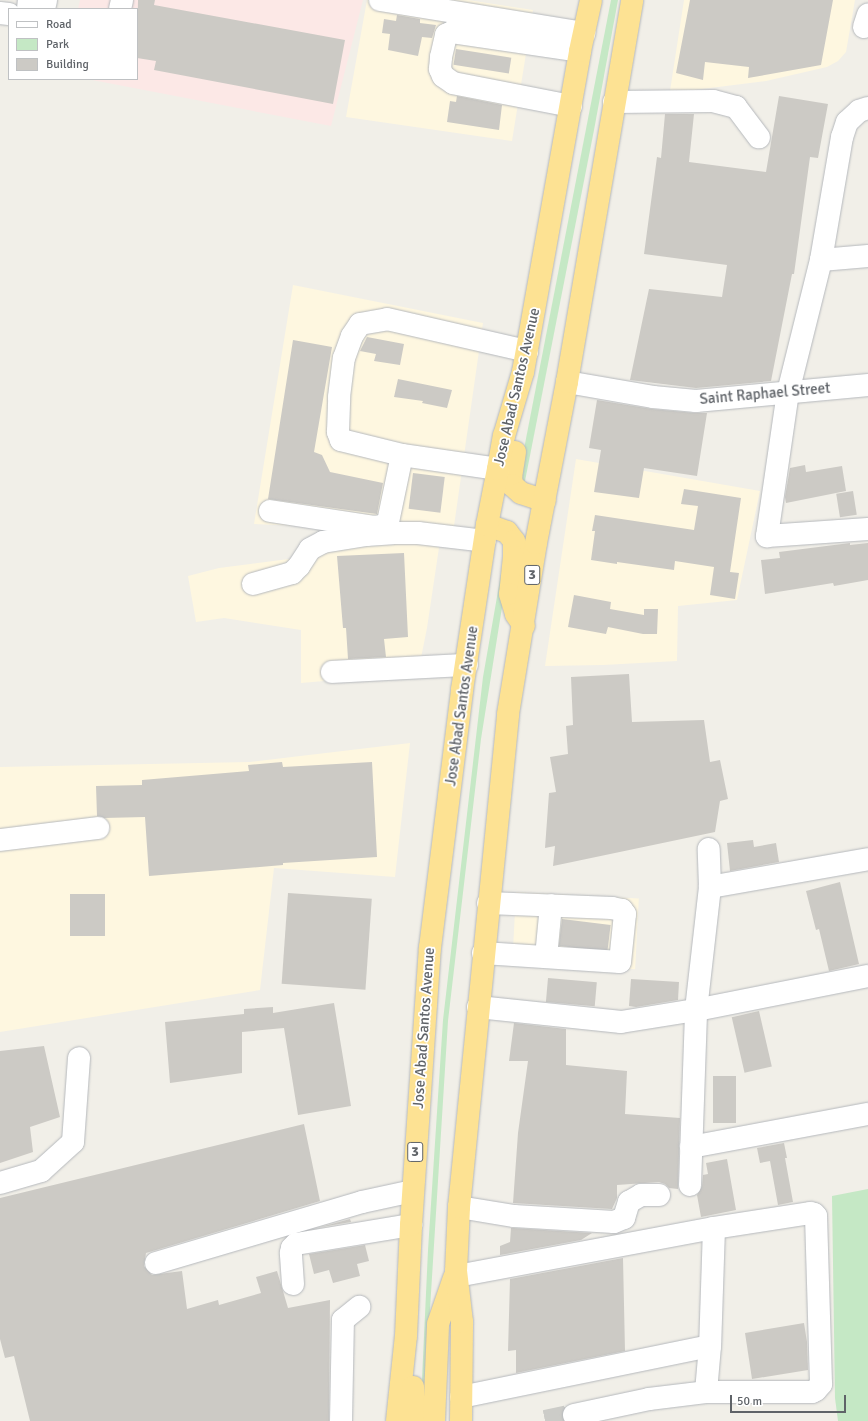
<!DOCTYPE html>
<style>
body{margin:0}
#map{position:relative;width:868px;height:1421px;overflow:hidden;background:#f1efe8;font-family:Signika,sans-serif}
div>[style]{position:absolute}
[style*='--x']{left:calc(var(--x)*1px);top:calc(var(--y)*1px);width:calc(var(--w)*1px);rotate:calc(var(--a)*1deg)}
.commercial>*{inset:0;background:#fef7e0;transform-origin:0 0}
.medical>*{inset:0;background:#fce8e6}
.green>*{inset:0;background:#c5e8c5}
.building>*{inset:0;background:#cccac5;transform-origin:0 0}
.minor-tunnel>*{height:22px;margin-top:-11px;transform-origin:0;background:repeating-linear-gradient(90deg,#ccccc8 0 22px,transparent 0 33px)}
.roads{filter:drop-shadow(0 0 1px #b5b8bc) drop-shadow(0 0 1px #b5b8bc)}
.minor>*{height:22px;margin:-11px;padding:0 11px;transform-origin:11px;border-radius:11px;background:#fff}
.highway>*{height:22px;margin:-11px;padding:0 11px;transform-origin:11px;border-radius:11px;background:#fde293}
span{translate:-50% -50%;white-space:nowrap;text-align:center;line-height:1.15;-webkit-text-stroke:3.5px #fff;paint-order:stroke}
.shield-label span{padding:1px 3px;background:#fff;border:1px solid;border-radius:3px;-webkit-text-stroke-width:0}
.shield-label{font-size:14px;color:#5f6368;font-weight:700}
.street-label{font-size:15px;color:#5f6368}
.legend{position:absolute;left:8px;top:8px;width:130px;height:72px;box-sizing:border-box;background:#fff;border:1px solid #bfc1c3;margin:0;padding:5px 7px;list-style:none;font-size:12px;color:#5f6368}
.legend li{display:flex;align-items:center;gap:8px;height:20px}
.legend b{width:20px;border:1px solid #bfc1c3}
.scale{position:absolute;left:730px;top:1395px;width:116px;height:18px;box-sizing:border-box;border:2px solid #5f6368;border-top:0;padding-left:5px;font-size:12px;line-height:14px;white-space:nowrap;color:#5f6368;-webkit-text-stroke:3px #fff;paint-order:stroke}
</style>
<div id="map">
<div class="commercial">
<div style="clip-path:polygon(367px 0,468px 0,533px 10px,512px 141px,346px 117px)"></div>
<div style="clip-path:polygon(684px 0,855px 0,846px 52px,838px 61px,827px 67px,766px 81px,694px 90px,670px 91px)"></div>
<div style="clip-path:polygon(293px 285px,483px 323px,453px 533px,254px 524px)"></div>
<div style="clip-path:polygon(576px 459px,760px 491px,737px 600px,678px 606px,677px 661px,603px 665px,545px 666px)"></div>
<div style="clip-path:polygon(440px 541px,427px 628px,418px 673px,301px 683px,301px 630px,224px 618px,196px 622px,188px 576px,219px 568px,312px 556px,343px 548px)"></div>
<div style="clip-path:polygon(410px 743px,395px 877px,274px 868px,260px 990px,0 1032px,0 767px,250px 762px)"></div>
<div style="left:516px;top:892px;width:123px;height:71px;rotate:3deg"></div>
</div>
<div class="medical">
<div style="clip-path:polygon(80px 0,363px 0,331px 126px,87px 79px,137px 79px,137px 9px,78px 9px)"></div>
</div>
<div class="green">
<div style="clip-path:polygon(611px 0,618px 0,594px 130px,525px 481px,518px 480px)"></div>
<div style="clip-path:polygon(505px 551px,503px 601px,481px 739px,448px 1021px,423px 1421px,422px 1380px,428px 1250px,443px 1020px,483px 677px)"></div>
<div style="clip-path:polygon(868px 1189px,868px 1421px,838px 1421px,835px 1398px,832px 1196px)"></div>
</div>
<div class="building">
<div style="clip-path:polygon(138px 0,155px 0,154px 5px,345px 40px,333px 104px,154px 70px,156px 61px,137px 58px)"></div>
<div style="clip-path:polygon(690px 0,833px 0,821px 65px,748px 78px,749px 67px,705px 62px,703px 80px,676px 73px)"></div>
<div style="clip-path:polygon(397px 15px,420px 19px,420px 23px,436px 25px,432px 38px,422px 37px,418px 56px,388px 50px,390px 34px,382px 33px,384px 19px,396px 21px)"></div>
<div style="left:456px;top:49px;width:56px;height:16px;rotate:9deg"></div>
<div style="clip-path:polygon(457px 96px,502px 105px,499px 130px,447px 122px,450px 101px,456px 102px)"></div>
<div style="clip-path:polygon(779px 96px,828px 104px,818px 158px,810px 157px,794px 274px,792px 274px,771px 381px,696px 388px,630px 380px,649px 289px,722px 297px,727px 265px,644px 254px,657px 157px,661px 158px,665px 114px,694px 114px,689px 162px,766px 172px)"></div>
<div style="clip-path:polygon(367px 337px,404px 344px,400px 365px,374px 361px,376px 354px,360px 351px)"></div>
<div style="clip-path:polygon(293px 340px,332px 347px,314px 452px,322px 455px,330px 472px,383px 483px,377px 514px,268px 499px)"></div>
<div style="clip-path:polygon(398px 379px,452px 390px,447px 408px,422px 403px,423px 401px,394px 397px)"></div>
<div style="clip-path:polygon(597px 400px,652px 409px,695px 413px,707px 413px,697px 476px,644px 468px,639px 498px,594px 492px,601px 450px,589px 448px)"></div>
<div style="clip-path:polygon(805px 465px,806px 472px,842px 466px,846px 491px,786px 503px,785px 497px,790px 468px)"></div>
<div style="left:413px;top:473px;width:32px;height:36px;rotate:7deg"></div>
<div style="clip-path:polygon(684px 489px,741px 498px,730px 572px,739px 573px,735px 599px,710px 595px,714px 567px,675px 561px,674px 570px,617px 562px,617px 564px,591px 560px,595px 531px,592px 531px,595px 515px,694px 530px,698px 506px,681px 504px)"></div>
<div style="left:853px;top:491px;width:24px;height:17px;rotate:81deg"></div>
<div style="clip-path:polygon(850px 543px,850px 545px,868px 543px,868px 580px,834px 586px,833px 583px,765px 594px,761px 560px,780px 558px,779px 552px)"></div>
<div style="clip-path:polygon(404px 553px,408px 637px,384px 639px,386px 657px,348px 659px,346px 628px,343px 628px,337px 556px)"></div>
<div style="clip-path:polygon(574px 595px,611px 602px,610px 609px,644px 615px,644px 609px,658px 609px,657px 634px,643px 634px,608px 627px,606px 634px,568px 627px)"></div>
<div style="clip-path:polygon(629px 674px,632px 722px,704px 720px,710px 762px,720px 760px,728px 799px,720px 801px,715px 832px,553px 866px,555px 846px,545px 848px,549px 793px,556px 792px,550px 757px,568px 754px,566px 726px,573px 725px,571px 677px)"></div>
<div style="clip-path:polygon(282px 762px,283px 767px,372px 762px,377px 857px,283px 863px,283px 865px,149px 876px,145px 817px,104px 818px,97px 816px,96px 786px,142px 785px,142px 780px,249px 771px,248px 765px)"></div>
<div style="clip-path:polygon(753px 840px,754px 847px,776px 843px,779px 862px,730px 871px,727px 843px)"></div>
<div style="clip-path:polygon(840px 882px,859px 964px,829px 971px,819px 929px,816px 930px,806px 891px)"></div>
<div style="left:288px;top:893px;width:84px;height:91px;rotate:4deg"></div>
<div style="left:70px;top:894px;width:35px;height:42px"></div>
<div style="left:562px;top:919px;width:49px;height:27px;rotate:7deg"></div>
<div style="left:548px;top:978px;width:49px;height:24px;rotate:5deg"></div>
<div style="clip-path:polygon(631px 979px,679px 982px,678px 1000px,636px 1007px,629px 1006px)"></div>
<div style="clip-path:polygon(334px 1003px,351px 1106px,298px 1115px,284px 1028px,242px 1032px,242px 1073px,170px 1083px,165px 1022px,244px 1014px,244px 1009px,273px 1007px,273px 1013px)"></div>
<div style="left:759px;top:1011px;width:57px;height:28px;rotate:77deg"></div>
<div style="clip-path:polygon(514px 1023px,566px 1029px,566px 1065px,627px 1071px,625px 1114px,680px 1118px,678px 1189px,669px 1188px,665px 1184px,659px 1182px,617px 1185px,617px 1198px,612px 1209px,513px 1203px,518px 1133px,528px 1061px,509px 1061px)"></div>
<div style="clip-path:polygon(44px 1046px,60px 1117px,30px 1127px,33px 1152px,0 1163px,0 1051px)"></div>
<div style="left:713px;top:1076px;width:23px;height:47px"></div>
<div style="clip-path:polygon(304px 1124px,320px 1201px,146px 1253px,144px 1266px,152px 1275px,182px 1271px,187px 1309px,218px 1300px,219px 1305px,261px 1293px,256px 1277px,277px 1271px,288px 1308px,330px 1300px,329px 1421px,30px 1421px,14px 1356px,5px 1358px,0 1339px,0 1198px)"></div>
<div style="clip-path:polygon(784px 1143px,787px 1158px,785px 1158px,793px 1202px,778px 1205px,770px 1161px,760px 1163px,757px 1148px)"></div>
<div style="clip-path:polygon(727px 1159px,736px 1210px,701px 1217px,697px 1195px,702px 1186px,703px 1175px,708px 1174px,706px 1163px)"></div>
<div style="clip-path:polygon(350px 1219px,351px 1222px,321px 1227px)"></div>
<div style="clip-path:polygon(511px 1228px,513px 1228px,592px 1233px,581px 1240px,500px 1255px,500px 1246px,510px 1242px)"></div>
<div style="clip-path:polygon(365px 1245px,369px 1261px,357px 1264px,360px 1276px,333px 1283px,329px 1270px,314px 1274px,309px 1254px)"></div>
<div style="clip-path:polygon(623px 1258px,625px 1351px,516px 1373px,516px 1350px,508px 1351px,510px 1279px)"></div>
<div style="clip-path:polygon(804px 1323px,807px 1342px,808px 1370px,752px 1379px,745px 1333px)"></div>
</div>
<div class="minor-tunnel">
<div style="--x:545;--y:1421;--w:30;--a:-12"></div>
</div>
<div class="roads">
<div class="minor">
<div style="--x:380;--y:0;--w:207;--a:9.2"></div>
<div style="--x:28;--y:9;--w:9;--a:-84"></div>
<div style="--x:44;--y:9;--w:9;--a:-77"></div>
<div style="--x:120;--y:9;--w:9;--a:-77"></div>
<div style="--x:0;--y:13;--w:9;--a:6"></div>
<div style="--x:864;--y:27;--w:13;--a:-72"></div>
<div style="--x:614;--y:102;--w:99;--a:-0.6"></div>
<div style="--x:713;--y:101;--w:24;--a:15"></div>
<div style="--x:736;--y:107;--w:38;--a:53"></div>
<div style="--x:571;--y:106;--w:120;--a:-169"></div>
<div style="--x:453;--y:83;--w:12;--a:-145"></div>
<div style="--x:443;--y:76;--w:8;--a:-113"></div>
<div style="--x:440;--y:69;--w:12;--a:-85"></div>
<div style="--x:441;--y:57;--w:23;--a:-77"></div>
<div style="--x:446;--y:35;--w:7;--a:-27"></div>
<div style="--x:452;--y:32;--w:129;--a:8.4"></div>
<div style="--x:868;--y:108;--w:9;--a:162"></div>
<div style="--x:859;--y:111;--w:16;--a:137"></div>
<div style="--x:847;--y:122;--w:16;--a:108"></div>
<div style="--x:842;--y:137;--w:125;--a:99.7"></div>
<div style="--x:821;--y:260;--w:136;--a:104"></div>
<div style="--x:788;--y:392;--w:146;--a:98.3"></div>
<div style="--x:767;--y:536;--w:101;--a:-4"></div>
<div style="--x:821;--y:260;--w:47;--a:-4.9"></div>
<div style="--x:567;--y:382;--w:87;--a:9.9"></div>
<div style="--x:653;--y:397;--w:43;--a:5.3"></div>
<div style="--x:696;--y:401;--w:173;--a:-5.3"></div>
<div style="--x:498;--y:469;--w:97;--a:-171.7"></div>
<div style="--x:402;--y:455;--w:63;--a:-166.2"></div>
<div style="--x:341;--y:440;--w:9;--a:-111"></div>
<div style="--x:338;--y:432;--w:35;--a:-88"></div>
<div style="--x:339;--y:397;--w:39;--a:-83"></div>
<div style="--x:344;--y:358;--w:23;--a:-70"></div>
<div style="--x:352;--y:336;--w:14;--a:-56"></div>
<div style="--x:360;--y:324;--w:27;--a:-10"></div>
<div style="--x:387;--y:319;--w:144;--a:12.9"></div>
<div style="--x:270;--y:511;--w:105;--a:8.7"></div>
<div style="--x:374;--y:527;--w:8;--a:-7"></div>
<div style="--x:382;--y:526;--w:7;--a:-34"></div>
<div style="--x:388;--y:522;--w:68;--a:-78.2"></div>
<div style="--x:253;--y:584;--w:41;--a:-15.8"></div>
<div style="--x:292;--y:573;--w:10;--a:-45"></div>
<div style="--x:299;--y:566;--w:20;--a:-57"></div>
<div style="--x:310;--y:549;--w:15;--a:-28"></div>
<div style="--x:323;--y:542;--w:44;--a:-9.2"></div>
<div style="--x:366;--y:535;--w:26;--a:-4"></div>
<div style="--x:392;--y:533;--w:26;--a:0"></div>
<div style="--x:418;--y:533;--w:67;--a:6.8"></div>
<div style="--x:332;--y:672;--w:135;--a:-3"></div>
<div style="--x:0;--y:840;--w:99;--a:-7"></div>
<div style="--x:710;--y:887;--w:160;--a:-10"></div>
<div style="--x:483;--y:953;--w:137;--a:3.8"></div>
<div style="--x:620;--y:962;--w:48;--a:-84.1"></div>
<div style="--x:625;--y:914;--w:5;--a:-127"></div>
<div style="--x:622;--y:910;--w:10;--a:-169"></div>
<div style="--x:612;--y:908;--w:124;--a:-177.7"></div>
<div style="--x:546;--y:957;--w:52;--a:-84.5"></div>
<div style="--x:478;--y:1007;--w:144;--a:6"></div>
<div style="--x:621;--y:1022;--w:76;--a:-9.1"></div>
<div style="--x:696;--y:1010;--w:175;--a:-11.2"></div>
<div style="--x:691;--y:1147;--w:180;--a:-10.6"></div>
<div style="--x:0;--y:1183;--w:43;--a:-16.3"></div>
<div style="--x:41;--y:1171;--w:43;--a:-42.2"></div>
<div style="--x:73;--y:1142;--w:84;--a:-85.9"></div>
<div style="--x:690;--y:1185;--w:175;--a:-88"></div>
<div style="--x:696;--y:1010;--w:124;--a:-83.5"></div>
<div style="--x:710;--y:887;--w:38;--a:-92"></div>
<div style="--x:459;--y:1207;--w:56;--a:9.3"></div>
<div style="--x:514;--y:1216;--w:100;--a:3.4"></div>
<div style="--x:614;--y:1222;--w:11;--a:-22"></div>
<div style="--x:624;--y:1218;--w:17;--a:-73"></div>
<div style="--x:629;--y:1202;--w:14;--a:-30"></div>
<div style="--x:641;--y:1195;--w:18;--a:0"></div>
<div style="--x:156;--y:1263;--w:215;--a:-16.5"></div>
<div style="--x:362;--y:1202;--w:52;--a:-12.2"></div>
<div style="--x:457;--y:1276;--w:261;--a:-10.6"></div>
<div style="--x:293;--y:1284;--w:31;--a:-94"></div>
<div style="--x:291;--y:1253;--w:5;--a:-79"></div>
<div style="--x:292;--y:1248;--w:6;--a:-45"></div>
<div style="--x:296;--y:1244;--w:117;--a:-9.4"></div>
<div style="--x:461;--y:1397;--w:254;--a:-11.6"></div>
<div style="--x:710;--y:1346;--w:46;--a:95"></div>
<div style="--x:706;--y:1392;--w:106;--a:0"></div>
<div style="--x:812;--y:1392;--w:4;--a:-27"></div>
<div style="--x:816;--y:1390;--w:8;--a:-50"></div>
<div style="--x:821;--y:1384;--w:168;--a:-91.7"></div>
<div style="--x:816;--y:1216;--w:3;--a:-135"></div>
<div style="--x:814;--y:1214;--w:4;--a:-166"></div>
<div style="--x:810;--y:1213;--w:97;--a:171.1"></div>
<div style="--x:714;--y:1228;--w:118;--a:91.9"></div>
<div style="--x:574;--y:1415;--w:77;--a:-12"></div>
<div style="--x:649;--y:1399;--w:57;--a:-7"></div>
<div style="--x:341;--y:1421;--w:101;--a:-88.9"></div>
<div style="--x:343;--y:1320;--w:21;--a:-39"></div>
</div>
<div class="highway">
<div style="--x:515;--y:452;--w:24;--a:99"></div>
<div style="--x:511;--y:476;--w:9;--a:84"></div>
<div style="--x:512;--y:485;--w:12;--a:42"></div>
<div style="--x:521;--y:493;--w:25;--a:18"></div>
<div style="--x:487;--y:525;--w:21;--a:19"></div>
<div style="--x:507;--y:532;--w:11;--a:52"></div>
<div style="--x:514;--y:541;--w:16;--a:90"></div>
<div style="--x:514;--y:557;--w:37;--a:96"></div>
<div style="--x:510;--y:594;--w:21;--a:73"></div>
<div style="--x:516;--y:614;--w:14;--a:56"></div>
<div style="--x:397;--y:1421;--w:85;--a:-84"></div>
<div style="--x:406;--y:1336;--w:111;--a:-87.4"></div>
<div style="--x:411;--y:1225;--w:278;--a:-86.1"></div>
<div style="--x:430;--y:948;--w:260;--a:-82.9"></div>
<div style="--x:462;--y:690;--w:167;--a:-81.4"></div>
<div style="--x:487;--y:525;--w:57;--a:-78.9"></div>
<div style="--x:498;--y:469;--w:34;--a:-80"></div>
<div style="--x:504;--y:436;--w:67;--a:-73.5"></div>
<div style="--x:523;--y:372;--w:326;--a:-79.9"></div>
<div style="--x:580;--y:51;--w:52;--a:-77.8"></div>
<div style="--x:413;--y:1421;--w:34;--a:-90"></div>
<div style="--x:434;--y:1421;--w:97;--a:-87.6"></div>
<div style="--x:438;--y:1324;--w:49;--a:-70.8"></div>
<div style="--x:461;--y:1421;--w:99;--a:-89.4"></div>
<div style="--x:462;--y:1322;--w:51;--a:-96.7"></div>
<div style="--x:456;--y:1271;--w:64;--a:-87.3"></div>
<div style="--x:459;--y:1207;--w:495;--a:-84.3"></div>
<div style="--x:508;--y:714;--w:173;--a:-80.7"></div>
<div style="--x:536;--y:543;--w:164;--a:-79.1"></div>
<div style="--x:567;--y:382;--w:387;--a:-80.3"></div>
</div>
</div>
<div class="shield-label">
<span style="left:532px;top:575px">3</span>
<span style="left:415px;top:1152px">3</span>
</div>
<div class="street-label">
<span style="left:517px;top:387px;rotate:-77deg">Jose Abad Santos Avenue</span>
<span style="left:765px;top:394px;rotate:-5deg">Saint Raphael Street</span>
<span style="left:462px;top:706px;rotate:-82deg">Jose Abad Santos Avenue</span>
<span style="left:424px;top:1028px;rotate:-86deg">Jose Abad Santos Avenue</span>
</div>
<ul class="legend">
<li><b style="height:5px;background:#fff"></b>Road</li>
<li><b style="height:11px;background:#c5e8c5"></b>Park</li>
<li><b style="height:11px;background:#cccac5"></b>Building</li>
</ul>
<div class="scale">50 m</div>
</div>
